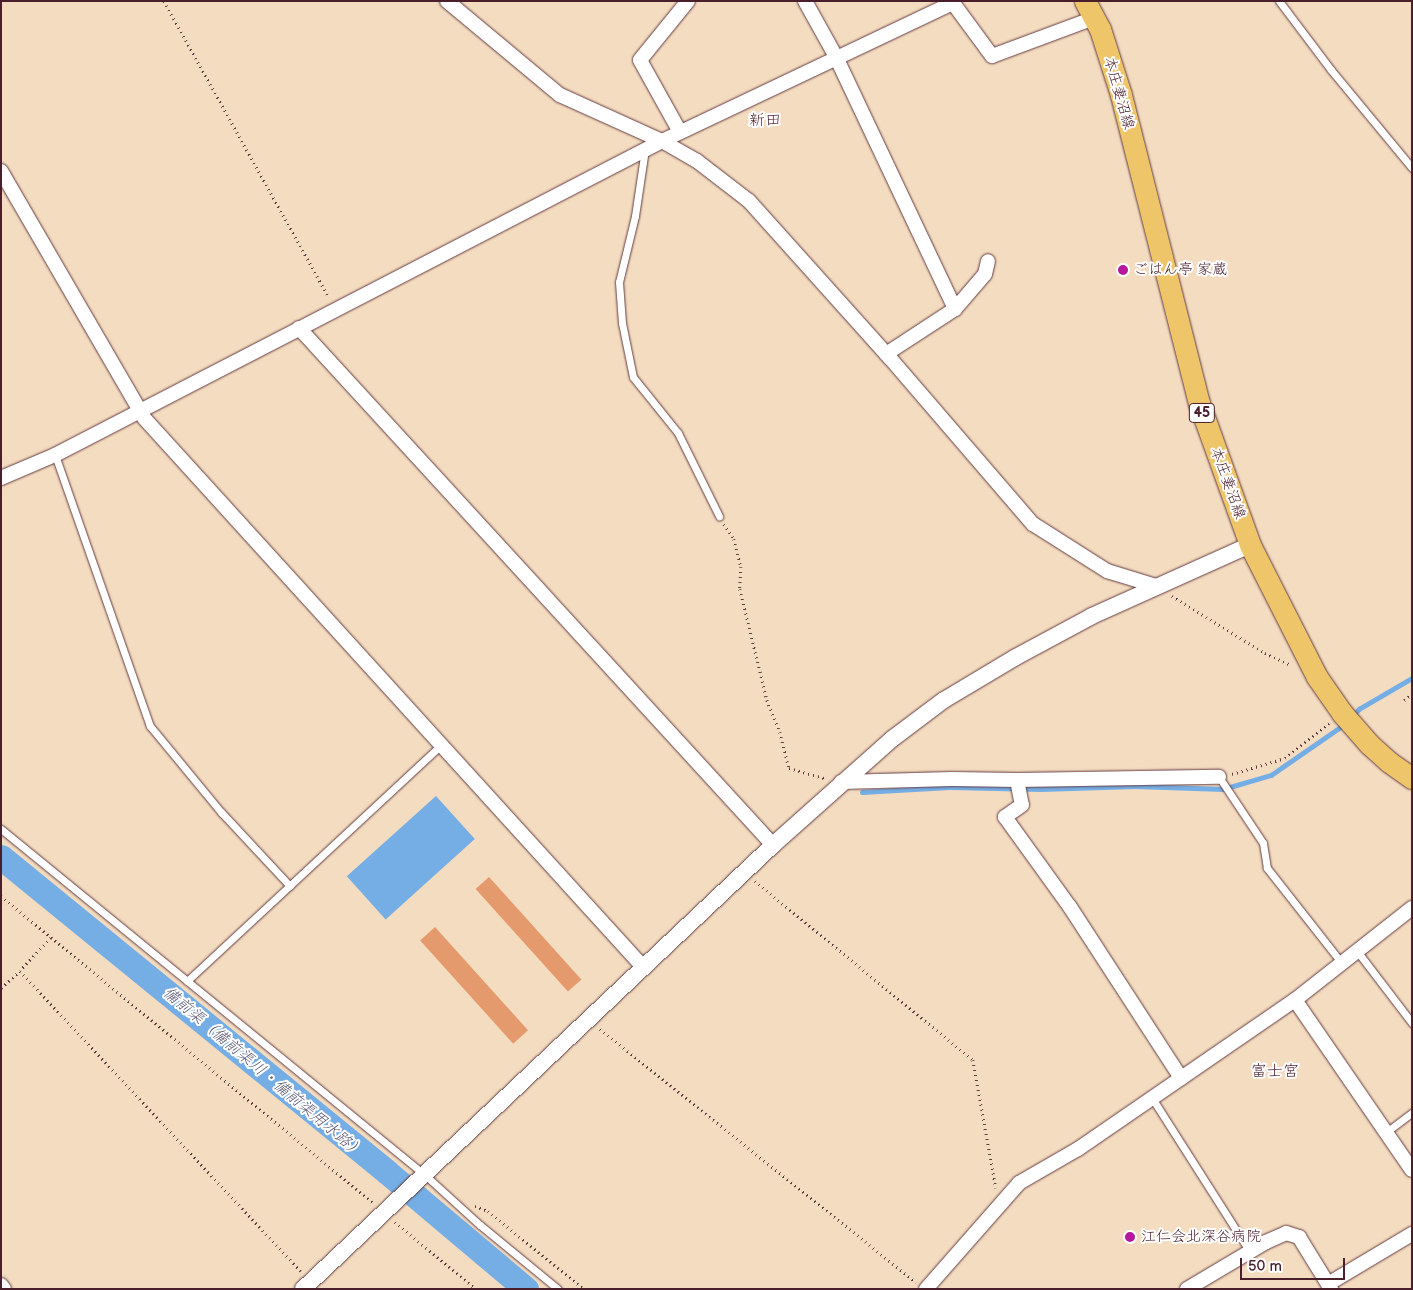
<!DOCTYPE html>
<meta charset="utf-8">
<style>
body{margin:0}
#map{position:relative;width:1413px;height:1290px;overflow:hidden;background:#f4dcc0;font-family:"Balsamiq Sans","Klee One",sans-serif}
div>[style]{position:absolute}
[style*='--x']{left:calc(var(--x)*1px);top:calc(var(--y)*1px);width:calc(var(--w)*1px);rotate:calc(var(--a)*1deg)}
.water>*{inset:0;background:#75aee5;transform-origin:0 0}
.stream>*{height:4.5px;margin:-2.25px;padding:0 2.25px;transform-origin:2.25px;border-radius:2.25px;background:#75aee5}
.river>*{height:25px;margin:-12.5px;padding:0 12.5px;transform-origin:12.5px;border-radius:12.5px;background:#75aee5}
.building>*{inset:0;background:#e49a6c;transform-origin:0 0}
.path>*{height:2.5px;margin-top:-1.25px;transform-origin:0;background:repeating-linear-gradient(90deg,#643b41 0 1px,transparent 0 5px)}
.roads{filter:drop-shadow(0 0 1px #643b41) drop-shadow(0 0 1px #643b41)}
.service>*{height:7px;margin:-3.5px;padding:0 3.5px;transform-origin:3.5px;border-radius:3.5px;background:#fff}
.minor>*{height:14px;margin:-7px;padding:0 7px;transform-origin:7px;border-radius:7px;background:#fff}
.tertiary>*{height:16px;margin:-8px;padding:0 8px;transform-origin:8px;border-radius:8px;background:#fff}
.primary>*{height:21px;margin:-10.5px;padding:0 10.5px;transform-origin:10.5px;border-radius:10.5px;background:#eec569}
.dots>*{width:14px;height:14px;translate:-50% -50%;box-sizing:border-box;border:2px solid #fff;border-radius:50%}
span{translate:-50% -50%;white-space:nowrap;text-align:center;line-height:1.15;-webkit-text-stroke:4px #fff;paint-order:stroke}
.shield-label span{padding:1px 4px;background:#fff;border:1px solid;border-radius:4px;-webkit-text-stroke-width:0}
.shield-label{font-size:14px;color:#4a1f2b;font-weight:700}
.street-label{font-size:15px;color:#4a1f2b}
.poi-label{font-size:15px;color:#4a1f2b}
.left{translate:0 -50%;text-align:left}
.neighbourhood-label{font-size:16px;color:#4a1f2b}
.water-label{font-size:16px;color:#5b5875;font-style:italic}
.frame{position:absolute;inset:0;border:2px solid #4a1f2b;pointer-events:none}
.scale{position:absolute;left:1240px;top:1258px;width:105px;height:22px;box-sizing:border-box;border:2px solid #4a1f2b;border-top:0;padding-left:6px;font-size:15px;line-height:18px;white-space:nowrap;color:#4a1f2b;-webkit-text-stroke:4px #fff;paint-order:stroke}
</style>
<div id="map">
<div class="water">
<div style="left:436px;top:796px;width:58px;height:120px;rotate:48deg"></div>
</div>
<div class="stream">
<div style="--x:1352;--y:716;--w:10;--a:-45"></div>
<div style="--x:1359;--y:709;--w:61;--a:-30.3"></div>
<div style="--x:862;--y:792;--w:87;--a:-3.3"></div>
<div style="--x:949;--y:787;--w:92;--a:1.2"></div>
<div style="--x:1041;--y:789;--w:94;--a:-1.8"></div>
<div style="--x:1135;--y:786;--w:88;--a:2"></div>
<div style="--x:1223;--y:789;--w:50;--a:-16.3"></div>
<div style="--x:1271;--y:775;--w:90;--a:-34.6"></div>
</div>
<div class="river">
<div style="--x:1;--y:857;--w:498;--a:39.2"></div>
<div style="--x:387;--y:1172;--w:182;--a:40.1"></div>
</div>
<div class="building">
<div style="left:489px;top:877px;width:138px;height:18px;rotate:48deg"></div>
<div style="left:435px;top:927px;width:139px;height:20px;rotate:48deg"></div>
</div>
<div class="path">
<div style="--x:164;--y:1;--w:339;--a:60.9"></div>
<div style="--x:724;--y:524;--w:18;--a:56"></div>
<div style="--x:734;--y:539;--w:29;--a:76"></div>
<div style="--x:741;--y:567;--w:22;--a:93"></div>
<div style="--x:740;--y:589;--w:114;--a:76.3"></div>
<div style="--x:767;--y:700;--w:35;--a:68"></div>
<div style="--x:780;--y:732;--w:37;--a:76"></div>
<div style="--x:789;--y:768;--w:37;--a:16"></div>
<div style="--x:1172;--y:596;--w:109;--a:31.5"></div>
<div style="--x:1265;--y:653;--w:29;--a:25"></div>
<div style="--x:1404;--y:700;--w:10;--a:-37"></div>
<div style="--x:1232;--y:774;--w:55;--a:-16.8"></div>
<div style="--x:1285;--y:758;--w:56;--a:-38.5"></div>
<div style="--x:755;--y:881;--w:282;--a:39.4"></div>
<div style="--x:973;--y:1060;--w:130;--a:79.8"></div>
<div style="--x:1;--y:896;--w:484;--a:39.5"></div>
<div style="--x:51;--y:938;--w:45;--a:133.2"></div>
<div style="--x:20;--y:971;--w:411;--a:46.9"></div>
<div style="--x:1;--y:988;--w:25;--a:-42"></div>
<div style="--x:600;--y:1029;--w:405;--a:38.7"></div>
<div style="--x:475;--y:1206;--w:14;--a:21"></div>
<div style="--x:488;--y:1211;--w:124;--a:39.1"></div>
<div style="--x:395;--y:1222;--w:105;--a:39.6"></div>
</div>
<div class="roads">
<div class="service">
<div style="--x:1279;--y:1;--w:86;--a:53"></div>
<div style="--x:1331;--y:70;--w:127;--a:50.4"></div>
<div style="--x:645;--y:149;--w:68;--a:98.5"></div>
<div style="--x:635;--y:216;--w:68;--a:103.6"></div>
<div style="--x:619;--y:282;--w:41;--a:85.8"></div>
<div style="--x:622;--y:323;--w:55;--a:78.5"></div>
<div style="--x:633;--y:377;--w:72;--a:51.2"></div>
<div style="--x:678;--y:433;--w:93;--a:63.7"></div>
<div style="--x:55;--y:455;--w:287;--a:70.7"></div>
<div style="--x:150;--y:726;--w:112;--a:50.5"></div>
<div style="--x:221;--y:812;--w:101;--a:47"></div>
<div style="--x:1219;--y:777;--w:79;--a:56.3"></div>
<div style="--x:1263;--y:843;--w:25;--a:81"></div>
<div style="--x:1267;--y:868;--w:120;--a:51.8"></div>
<div style="--x:1;--y:829;--w:547;--a:39.22"></div>
<div style="--x:425;--y:1175;--w:74;--a:42.3"></div>
<div style="--x:480;--y:1225;--w:101;--a:39.4"></div>
<div style="--x:1357;--y:951;--w:91;--a:52.6"></div>
<div style="--x:187;--y:981;--w:348;--a:-42.9"></div>
<div style="--x:1152;--y:1098;--w:183;--a:57.5"></div>
<div style="--x:1385;--y:1133;--w:34;--a:-37"></div>
</div>
<div class="minor">
<div style="--x:447;--y:1;--w:147;--a:39.8"></div>
<div style="--x:560;--y:95;--w:112;--a:24.3"></div>
<div style="--x:662;--y:141;--w:40;--a:29.7"></div>
<div style="--x:697;--y:161;--w:66;--a:37.6"></div>
<div style="--x:749;--y:201;--w:211;--a:48.1"></div>
<div style="--x:890;--y:358;--w:219;--a:49.3"></div>
<div style="--x:1033;--y:524;--w:88;--a:32.4"></div>
<div style="--x:1107;--y:571;--w:51;--a:17"></div>
<div style="--x:805;--y:1;--w:64;--a:61"></div>
<div style="--x:836;--y:57;--w:279;--a:64.7"></div>
<div style="--x:680;--y:132;--w:82;--a:-119.1"></div>
<div style="--x:640;--y:60;--w:76;--a:-50.9"></div>
<div style="--x:1;--y:171;--w:285;--a:59.9"></div>
<div style="--x:144;--y:418;--w:742;--a:47.73"></div>
<div style="--x:299;--y:328;--w:701;--a:47.48"></div>
<div style="--x:886;--y:354;--w:82;--a:-33.1"></div>
<div style="--x:955;--y:309;--w:46;--a:-49.4"></div>
<div style="--x:985;--y:274;--w:13;--a:-77"></div>
<div style="--x:1;--y:478;--w:59;--a:-23.1"></div>
<div style="--x:55;--y:455;--w:683;--a:-27.35"></div>
<div style="--x:662;--y:141;--w:322;--a:-25.4"></div>
<div style="--x:953;--y:3;--w:66;--a:53.7"></div>
<div style="--x:992;--y:56;--w:109;--a:-20.4"></div>
<div style="--x:1017;--y:780;--w:25;--a:79"></div>
<div style="--x:1022;--y:805;--w:21;--a:145"></div>
<div style="--x:1005;--y:817;--w:111;--a:54.2"></div>
<div style="--x:1070;--y:907;--w:204;--a:57"></div>
<div style="--x:841;--y:782;--w:111;--a:-1.5"></div>
<div style="--x:952;--y:779;--w:65;--a:0.9"></div>
<div style="--x:1017;--y:780;--w:202;--a:-0.9"></div>
<div style="--x:1295;--y:1000;--w:206;--a:55.5"></div>
<div style="--x:1328;--y:1284;--w:98;--a:-30.8"></div>
<div style="--x:1;--y:1285;--w:5;--a:53"></div>
<div style="--x:926;--y:1289;--w:141;--a:-48.7"></div>
<div style="--x:1019;--y:1183;--w:68;--a:-30"></div>
<div style="--x:1078;--y:1149;--w:263;--a:-34.5"></div>
<div style="--x:1295;--y:1000;--w:149;--a:-38.2"></div>
<div style="--x:1187;--y:1289;--w:92;--a:-30.7"></div>
<div style="--x:1266;--y:1242;--w:22;--a:-24"></div>
<div style="--x:1286;--y:1233;--w:14;--a:17"></div>
<div style="--x:1299;--y:1237;--w:61;--a:58.4"></div>
</div>
<div class="tertiary">
<div style="--x:303;--y:1289;--w:647;--a:-43.37"></div>
<div style="--x:773;--y:845;--w:159;--a:-41.7"></div>
<div style="--x:892;--y:739;--w:65;--a:-36.9"></div>
<div style="--x:944;--y:700;--w:84;--a:-30.8"></div>
<div style="--x:1016;--y:657;--w:86;--a:-28.3"></div>
<div style="--x:1092;--y:616;--w:173;--a:-24.2"></div>
</div>
<div class="primary">
<div style="--x:1085;--y:1;--w:32;--a:62"></div>
<div style="--x:1100;--y:29;--w:69;--a:72.3"></div>
<div style="--x:1121;--y:95;--w:318;--a:75.8"></div>
<div style="--x:1199;--y:403;--w:151;--a:70.2"></div>
<div style="--x:1250;--y:545;--w:148;--a:63.1"></div>
<div style="--x:1317;--y:677;--w:44;--a:55.2"></div>
<div style="--x:1342;--y:713;--w:41;--a:48.9"></div>
<div style="--x:1369;--y:744;--w:27;--a:42"></div>
<div style="--x:1389;--y:762;--w:28;--a:35"></div>
</div>
</div>
<div class="dots">
<div style="left:1123px;top:270px;background:#b5179e"></div>
<div style="left:1130px;top:1237px;background:#b5179e"></div>
</div>
<div class="shield-label">
<span style="left:1202px;top:413px">45</span>
</div>
<div class="street-label">
<span style="left:1119px;top:93px;rotate:74deg">本庄妻沼線</span>
<span style="left:1228px;top:483px;rotate:70deg">本庄妻沼線</span>
</div>
<div class="poi-label">
<span class="left" style="left:1133px;top:270px">ごはん亭 家蔵</span>
<span class="left" style="left:1141px;top:1237px">江仁会北深谷病院</span>
</div>
<div class="neighbourhood-label">
<span style="left:765px;top:121px">新田</span>
<span style="left:1275px;top:1072px">富士宮</span>
</div>
<div class="water-label">
<span style="left:263px;top:1073px;rotate:40deg">備前渠（備前渠川・備前渠用水路）</span>
</div>
<div class="frame"></div>
<div class="scale">50 m</div>
</div>
